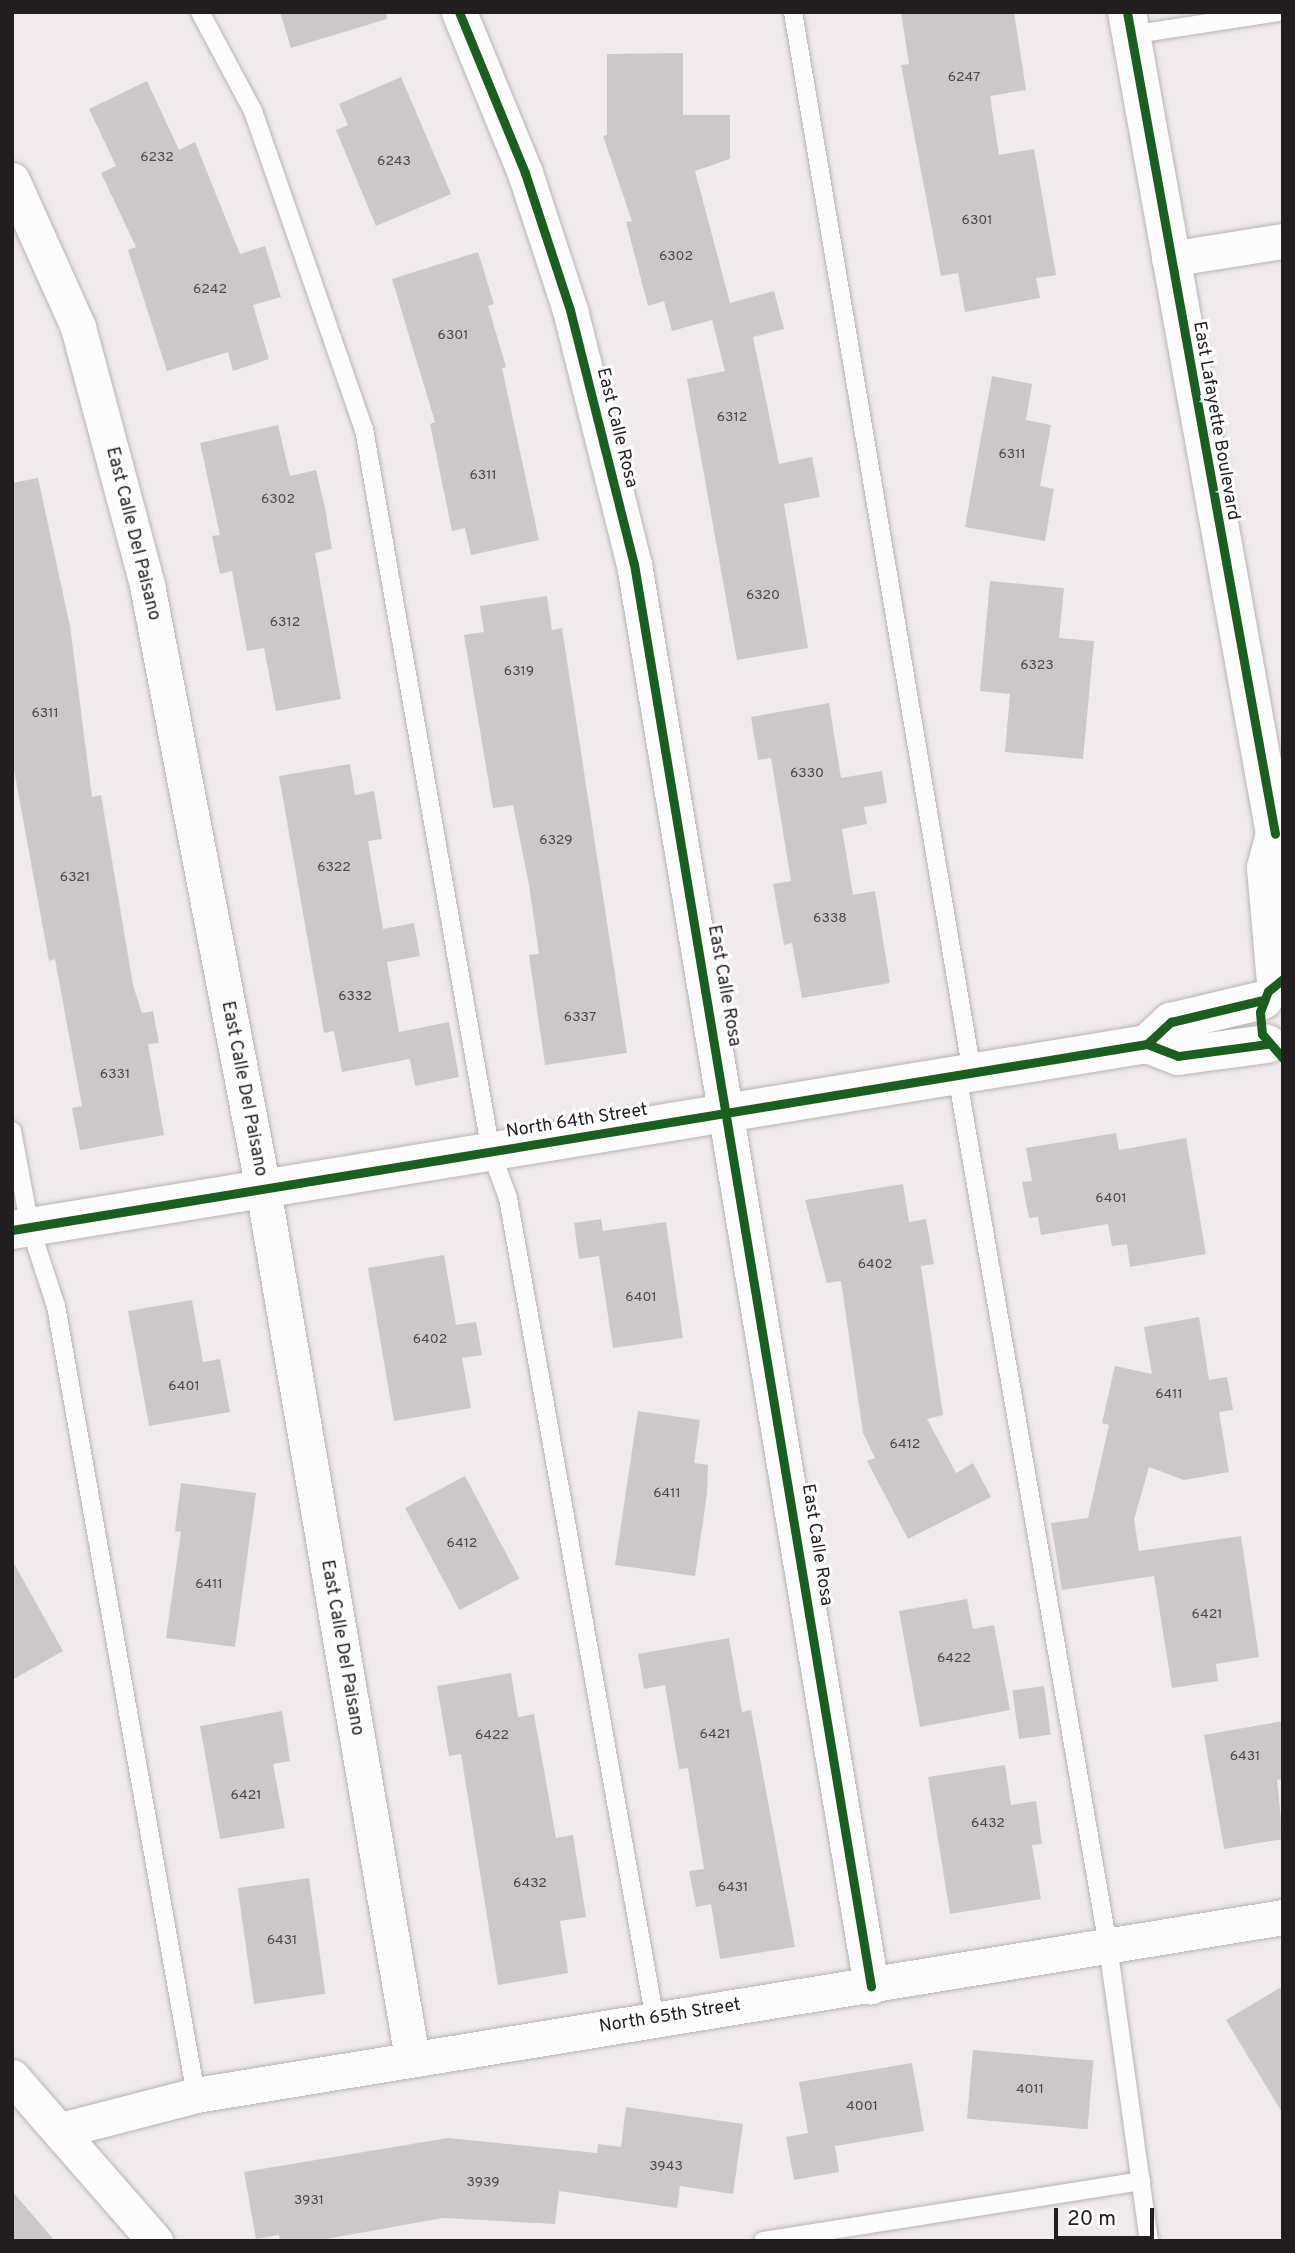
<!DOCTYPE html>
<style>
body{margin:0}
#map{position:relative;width:1295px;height:2253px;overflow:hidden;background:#f0eaed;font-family:Overpass,sans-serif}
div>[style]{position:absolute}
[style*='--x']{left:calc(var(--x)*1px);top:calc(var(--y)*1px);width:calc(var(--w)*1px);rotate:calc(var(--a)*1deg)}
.building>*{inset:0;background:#ccc8c9;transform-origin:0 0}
.roads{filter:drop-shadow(0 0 2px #b7b3b5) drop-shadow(0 0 2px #b7b3b5)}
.service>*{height:18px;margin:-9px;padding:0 9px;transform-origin:9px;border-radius:9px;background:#fdfcfc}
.minor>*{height:35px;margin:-17.5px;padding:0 17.5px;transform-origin:17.5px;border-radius:17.5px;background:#fdfcfc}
.tertiary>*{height:38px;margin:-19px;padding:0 19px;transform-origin:19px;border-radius:19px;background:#fdfcfc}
.cycleway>*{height:9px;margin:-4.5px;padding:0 4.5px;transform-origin:4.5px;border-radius:4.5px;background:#1b5e20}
span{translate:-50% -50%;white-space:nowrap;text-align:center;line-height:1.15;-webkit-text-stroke:6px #fff;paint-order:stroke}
.number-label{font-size:14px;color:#4c484a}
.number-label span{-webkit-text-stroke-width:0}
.street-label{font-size:18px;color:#221e20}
.frame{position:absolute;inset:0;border:14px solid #221e20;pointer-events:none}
.scale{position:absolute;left:1054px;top:2208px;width:100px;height:32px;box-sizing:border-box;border:4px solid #221e20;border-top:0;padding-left:9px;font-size:21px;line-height:24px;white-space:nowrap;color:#221e20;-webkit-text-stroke:5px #fff;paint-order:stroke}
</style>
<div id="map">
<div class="building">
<div style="clip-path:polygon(280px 12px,386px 12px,387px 19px,291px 48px)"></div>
<div style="clip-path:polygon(901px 12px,1014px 12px,1026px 90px,990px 96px,999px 155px,1034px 149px,1056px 275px,1036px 278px,1040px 298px,965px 312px,958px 273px,941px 276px,901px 65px,909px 64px)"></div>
<div style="clip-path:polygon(683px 53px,683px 115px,730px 115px,730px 159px,695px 171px,730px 303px,774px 291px,784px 329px,753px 337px,779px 464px,812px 457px,820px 497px,784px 504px,808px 648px,737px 660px,687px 379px,725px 371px,712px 320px,672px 331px,664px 301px,648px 306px,626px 222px,632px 221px,603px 136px,607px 135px,607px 54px)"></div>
<div style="clip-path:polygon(401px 77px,451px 194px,376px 226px,336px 130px,348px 125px,339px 104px)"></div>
<div style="clip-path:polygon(147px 81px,179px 150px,195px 142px,240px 254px,265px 246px,281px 297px,253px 305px,269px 359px,233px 371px,228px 352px,167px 371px,128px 250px,136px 247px,101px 173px,116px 166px,89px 109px)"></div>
<div style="clip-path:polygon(478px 252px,494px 304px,488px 306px,506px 367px,502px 368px,539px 540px,471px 555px,465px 528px,452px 531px,430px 424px,435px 422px,392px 279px)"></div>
<div style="clip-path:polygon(992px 376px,1032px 384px,1026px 420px,1051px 425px,1040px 486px,1054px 489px,1045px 541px,965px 527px)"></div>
<div style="clip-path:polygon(278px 425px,290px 476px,316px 470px,325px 508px,332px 549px,315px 553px,341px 699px,276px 711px,264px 648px,247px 651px,232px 571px,220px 574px,212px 536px,220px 535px,200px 443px)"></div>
<div style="clip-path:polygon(38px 478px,70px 626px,92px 797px,101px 795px,133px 985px,142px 1013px,153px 1011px,159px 1043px,148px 1044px,164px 1135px,80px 1150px,72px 1108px,82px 1106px,55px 959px,49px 961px,12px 759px,12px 483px)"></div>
<div style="clip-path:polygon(990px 581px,1064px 588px,1059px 638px,1094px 641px,1083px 759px,1005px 752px,1010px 694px,980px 691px)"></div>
<div style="clip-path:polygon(547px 596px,552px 630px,562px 628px,627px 1053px,545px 1065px,529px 955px,539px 954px,529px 885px,513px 805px,493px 808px,464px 635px,484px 632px,480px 606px)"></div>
<div style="clip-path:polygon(829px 703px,841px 778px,882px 771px,887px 803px,864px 807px,867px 824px,842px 829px,853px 895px,875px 891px,890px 983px,802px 998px,792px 943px,784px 945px,773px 884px,791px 881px,771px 758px,758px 760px,751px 717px)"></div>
<div style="clip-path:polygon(350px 764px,355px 795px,374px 791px,382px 839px,368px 841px,383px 929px,414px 923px,420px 956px,387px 962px,399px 1032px,449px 1022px,459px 1077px,415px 1086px,410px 1059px,342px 1072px,334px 1031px,324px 1033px,279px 776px)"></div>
<div style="clip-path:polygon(1116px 1133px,1119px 1150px,1186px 1138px,1206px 1254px,1130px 1267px,1127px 1244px,1112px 1246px,1108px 1224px,1041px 1235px,1038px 1217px,1029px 1218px,1022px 1182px,1032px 1181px,1026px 1148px)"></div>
<div style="clip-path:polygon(903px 1184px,909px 1222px,926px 1219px,934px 1264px,921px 1266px,943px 1415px,927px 1419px,956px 1473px,973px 1463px,991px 1497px,908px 1539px,867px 1461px,875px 1458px,863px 1433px,841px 1281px,827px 1283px,805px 1200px)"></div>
<div style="clip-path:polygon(601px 1219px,603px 1231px,666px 1222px,683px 1338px,613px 1348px,599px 1256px,579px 1259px,574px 1223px)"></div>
<div style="clip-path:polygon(444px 1255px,456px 1325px,476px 1322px,482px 1355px,462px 1358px,471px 1408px,394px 1421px,368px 1268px)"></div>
<div style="clip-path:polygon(192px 1300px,203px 1362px,220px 1359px,230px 1412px,149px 1426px,128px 1311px)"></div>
<div style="clip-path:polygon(1199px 1317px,1209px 1380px,1227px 1377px,1233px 1410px,1219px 1412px,1229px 1472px,1184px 1480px,1149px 1467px,1134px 1520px,1139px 1551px,1241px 1536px,1259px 1657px,1216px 1664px,1218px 1681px,1172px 1688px,1154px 1576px,1062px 1590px,1051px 1523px,1088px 1518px,1109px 1425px,1102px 1423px,1115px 1366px,1152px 1374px,1144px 1327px)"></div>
<div style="clip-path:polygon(638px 1411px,700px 1420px,694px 1463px,708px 1465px,707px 1494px,695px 1576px,615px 1565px)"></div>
<div style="left:465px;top:1476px;width:116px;height:68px;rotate:62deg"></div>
<div style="clip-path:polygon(181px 1483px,256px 1493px,235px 1647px,166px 1638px,181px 1532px,175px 1531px)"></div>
<div style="clip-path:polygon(12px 1560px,63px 1651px,12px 1680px)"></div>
<div style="clip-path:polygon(967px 1599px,973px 1629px,994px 1625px,1010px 1710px,920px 1727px,899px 1611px)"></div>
<div style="clip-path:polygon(729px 1638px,742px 1712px,751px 1710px,795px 1947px,720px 1959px,711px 1904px,696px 1907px,689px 1871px,704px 1869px,688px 1768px,679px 1769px,665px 1685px,644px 1689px,638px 1654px)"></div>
<div style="clip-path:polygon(511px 1673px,518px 1717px,534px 1714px,556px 1838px,573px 1835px,586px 1917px,560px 1921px,568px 1973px,498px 1985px,461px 1754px,449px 1756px,437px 1686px)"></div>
<div style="left:1044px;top:1686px;width:49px;height:32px;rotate:82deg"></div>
<div style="clip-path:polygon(282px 1711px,290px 1761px,273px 1764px,285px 1828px,220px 1839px,200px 1726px)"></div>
<div style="clip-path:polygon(1283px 1721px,1283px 1779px,1277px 1780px,1283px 1839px,1224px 1849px,1204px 1735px)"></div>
<div style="clip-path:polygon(1005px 1765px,1011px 1805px,1036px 1801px,1042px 1844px,1032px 1845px,1041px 1899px,950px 1914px,928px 1777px)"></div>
<div style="left:309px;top:1878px;width:117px;height:72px;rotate:82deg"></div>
<div style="clip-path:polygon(1283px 1986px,1283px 2114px,1226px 2020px)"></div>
<div style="left:973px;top:2050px;width:121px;height:69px;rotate:5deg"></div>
<div style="clip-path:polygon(912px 2063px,924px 2131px,835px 2146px,839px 2172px,794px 2180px,786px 2137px,808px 2133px,799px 2082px)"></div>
<div style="clip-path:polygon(626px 2107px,743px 2124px,733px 2194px,680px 2186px,677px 2208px,559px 2191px,555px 2224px,443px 2218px,315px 2241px,280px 2241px,279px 2235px,256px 2239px,244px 2172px,448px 2138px,597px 2153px,598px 2144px,621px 2147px)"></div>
<div style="clip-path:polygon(12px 2191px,55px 2241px,12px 2241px)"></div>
</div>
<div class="roads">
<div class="service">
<div style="--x:200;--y:12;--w:112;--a:61.8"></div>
<div style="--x:253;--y:111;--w:337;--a:70.8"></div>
<div style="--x:364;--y:429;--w:734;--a:80.04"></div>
<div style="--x:491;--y:1152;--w:49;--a:69.7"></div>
<div style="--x:508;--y:1198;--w:835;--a:79.86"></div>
<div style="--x:793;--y:12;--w:1076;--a:80.42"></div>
<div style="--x:1130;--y:35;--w:151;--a:-8.8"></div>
<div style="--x:957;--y:1075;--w:884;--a:80.16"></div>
<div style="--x:1108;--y:1946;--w:298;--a:82.1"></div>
<div style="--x:12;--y:1131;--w:98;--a:79.4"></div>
<div style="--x:30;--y:1227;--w:83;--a:71.8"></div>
<div style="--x:56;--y:1306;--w:801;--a:79.94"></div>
<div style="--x:763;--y:2241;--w:383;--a:-9"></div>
</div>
<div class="minor">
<div style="--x:459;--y:12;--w:174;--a:67.7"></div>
<div style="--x:525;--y:173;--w:144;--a:71.8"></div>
<div style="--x:570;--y:310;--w:262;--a:75.9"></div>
<div style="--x:634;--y:564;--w:1442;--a:80.54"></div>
<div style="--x:12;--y:180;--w:161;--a:65.8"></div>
<div style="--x:78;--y:327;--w:267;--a:75"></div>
<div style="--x:147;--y:585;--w:615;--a:79.13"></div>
<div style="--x:263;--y:1189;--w:882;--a:80.27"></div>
<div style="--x:1169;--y:259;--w:115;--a:-9"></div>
<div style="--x:12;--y:2077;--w:218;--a:48.9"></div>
<div style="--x:61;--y:2130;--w:139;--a:-14.5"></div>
<div style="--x:196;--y:2095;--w:1101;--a:-9.3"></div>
</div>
<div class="tertiary">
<div style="--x:1127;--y:12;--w:835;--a:79.79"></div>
<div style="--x:1275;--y:834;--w:17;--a:62"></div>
<div style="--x:1275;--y:834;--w:35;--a:105"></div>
<div style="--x:1266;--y:868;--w:115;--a:85"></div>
<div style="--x:1147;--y:1044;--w:33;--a:-43"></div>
<div style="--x:1171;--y:1022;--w:95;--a:-13.4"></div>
<div style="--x:12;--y:1230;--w:1150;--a:-9.31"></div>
<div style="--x:1147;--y:1044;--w:33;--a:21"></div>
<div style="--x:1178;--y:1056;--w:90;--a:-7.7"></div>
</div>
</div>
<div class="cycleway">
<div style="--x:459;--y:12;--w:174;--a:67.7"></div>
<div style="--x:525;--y:173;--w:144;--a:71.8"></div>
<div style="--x:570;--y:310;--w:262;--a:75.9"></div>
<div style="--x:634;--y:564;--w:1442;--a:80.54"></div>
<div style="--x:1127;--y:12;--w:835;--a:79.79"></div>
<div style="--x:1283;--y:979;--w:19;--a:141"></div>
<div style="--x:1268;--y:991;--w:22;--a:111"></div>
<div style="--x:1260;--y:1012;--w:22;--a:85"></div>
<div style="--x:1262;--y:1034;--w:32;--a:49"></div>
<div style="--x:1147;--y:1044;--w:33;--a:-43"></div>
<div style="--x:1171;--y:1022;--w:95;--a:-13.4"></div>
<div style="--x:12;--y:1230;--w:1150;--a:-9.31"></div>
<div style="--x:1147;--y:1044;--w:33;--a:21"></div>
<div style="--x:1178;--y:1056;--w:90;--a:-7.7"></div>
</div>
<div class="number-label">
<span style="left:964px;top:78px">6247</span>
<span style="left:157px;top:158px">6232</span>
<span style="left:394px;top:162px">6243</span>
<span style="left:977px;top:221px">6301</span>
<span style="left:676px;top:257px">6302</span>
<span style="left:210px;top:290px">6242</span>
<span style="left:453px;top:336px">6301</span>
<span style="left:732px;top:418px">6312</span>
<span style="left:1012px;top:455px">6311</span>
<span style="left:483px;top:476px">6311</span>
<span style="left:278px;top:500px">6302</span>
<span style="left:763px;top:596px">6320</span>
<span style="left:285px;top:623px">6312</span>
<span style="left:1037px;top:666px">6323</span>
<span style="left:519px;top:672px">6319</span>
<span style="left:45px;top:714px">6311</span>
<span style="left:807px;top:774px">6330</span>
<span style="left:556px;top:841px">6329</span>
<span style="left:334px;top:868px">6322</span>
<span style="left:75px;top:878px">6321</span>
<span style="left:830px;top:919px">6338</span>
<span style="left:355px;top:997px">6332</span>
<span style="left:580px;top:1018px">6337</span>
<span style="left:115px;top:1075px">6331</span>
<span style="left:1111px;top:1199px">6401</span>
<span style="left:875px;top:1265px">6402</span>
<span style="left:641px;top:1298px">6401</span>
<span style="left:430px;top:1340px">6402</span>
<span style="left:184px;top:1387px">6401</span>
<span style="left:1169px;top:1395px">6411</span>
<span style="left:905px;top:1445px">6412</span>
<span style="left:667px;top:1494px">6411</span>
<span style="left:462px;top:1544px">6412</span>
<span style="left:209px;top:1585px">6411</span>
<span style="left:1207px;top:1615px">6421</span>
<span style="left:954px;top:1659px">6422</span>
<span style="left:715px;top:1735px">6421</span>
<span style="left:492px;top:1736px">6422</span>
<span style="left:1245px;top:1757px">6431</span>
<span style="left:246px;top:1796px">6421</span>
<span style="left:988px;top:1824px">6432</span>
<span style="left:530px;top:1884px">6432</span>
<span style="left:733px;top:1888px">6431</span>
<span style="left:282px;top:1941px">6431</span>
<span style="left:1030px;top:2090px">4011</span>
<span style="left:862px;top:2107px">4001</span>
<span style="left:666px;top:2167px">3943</span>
<span style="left:483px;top:2183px">3939</span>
<span style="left:309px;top:2201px">3931</span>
</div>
<div class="street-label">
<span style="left:1215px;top:421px;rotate:80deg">East Lafayette Boulevard</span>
<span style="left:616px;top:428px;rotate:76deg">East Calle Rosa</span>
<span style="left:132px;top:534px;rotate:76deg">East Calle Del Paisano</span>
<span style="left:723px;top:986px;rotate:80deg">East Calle Rosa</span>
<span style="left:243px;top:1089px;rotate:79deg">East Calle Del Paisano</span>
<span style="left:577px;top:1122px;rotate:-9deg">North 64th Street</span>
<span style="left:816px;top:1545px;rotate:81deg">East Calle Rosa</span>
<span style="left:341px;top:1648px;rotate:80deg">East Calle Del Paisano</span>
<span style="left:670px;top:2017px;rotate:-9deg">North 65th Street</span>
</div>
<div class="frame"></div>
<div class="scale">20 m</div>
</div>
